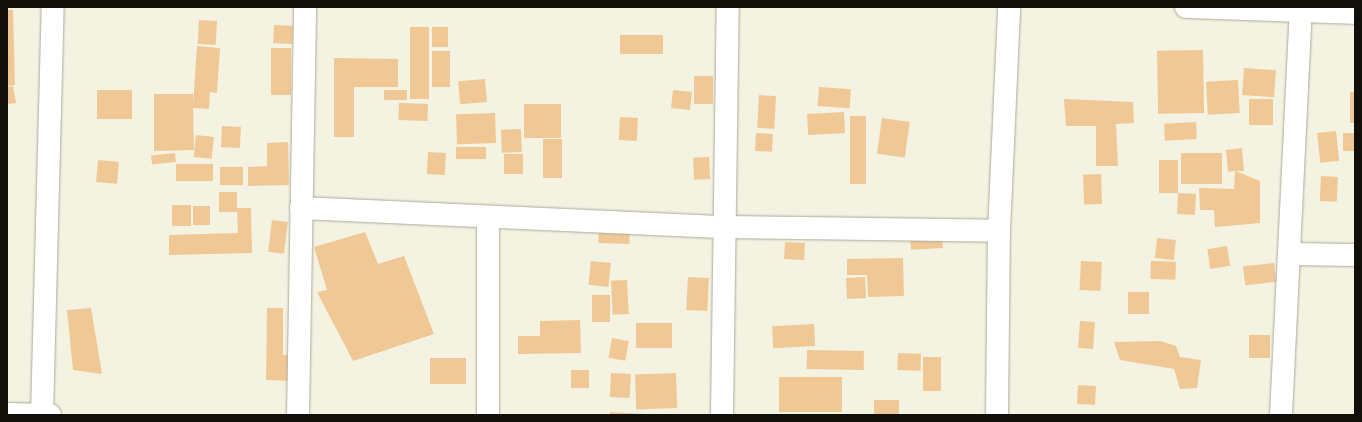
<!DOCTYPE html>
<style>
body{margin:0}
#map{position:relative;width:1362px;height:422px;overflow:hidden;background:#f4f2e1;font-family:Commissioner,sans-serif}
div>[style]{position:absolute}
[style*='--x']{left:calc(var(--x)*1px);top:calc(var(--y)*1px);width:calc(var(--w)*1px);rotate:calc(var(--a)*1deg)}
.building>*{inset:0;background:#f0c896;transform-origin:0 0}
.roads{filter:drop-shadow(0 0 1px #aba999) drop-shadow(0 0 1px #aba999)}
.minor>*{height:22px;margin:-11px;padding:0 11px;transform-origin:11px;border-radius:11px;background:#fff}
.tertiary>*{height:22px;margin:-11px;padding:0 11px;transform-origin:11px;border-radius:11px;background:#fff}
span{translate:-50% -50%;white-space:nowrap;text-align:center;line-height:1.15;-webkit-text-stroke:3.5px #fff;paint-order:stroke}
.frame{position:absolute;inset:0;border:8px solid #100f09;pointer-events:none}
</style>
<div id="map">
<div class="building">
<div style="clip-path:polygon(7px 10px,13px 10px,15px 85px,7px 86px)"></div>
<div style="left:199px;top:20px;width:18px;height:24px;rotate:3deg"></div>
<div style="left:274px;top:25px;width:19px;height:18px;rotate:3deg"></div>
<div style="left:410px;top:27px;width:19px;height:72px"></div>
<div style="left:448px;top:27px;width:20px;height:16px;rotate:90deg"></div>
<div style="left:620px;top:35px;width:43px;height:19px"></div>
<div style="clip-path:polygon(197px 46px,220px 48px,217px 93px,210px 92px,209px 109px,193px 108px,194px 150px,154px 151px,154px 94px,193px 94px,193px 105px)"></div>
<div style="left:271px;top:48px;width:20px;height:47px"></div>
<div style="left:1203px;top:50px;width:63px;height:46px;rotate:89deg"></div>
<div style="left:432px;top:51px;width:18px;height:36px"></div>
<div style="clip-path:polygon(334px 58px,398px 59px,398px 87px,354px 87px,354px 137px,334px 137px)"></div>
<div style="left:1244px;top:68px;width:32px;height:27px;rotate:4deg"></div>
<div style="left:694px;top:76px;width:19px;height:28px"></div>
<div style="left:485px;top:79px;width:23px;height:27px;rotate:85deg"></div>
<div style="left:1238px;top:80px;width:33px;height:32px;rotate:87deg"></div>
<div style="clip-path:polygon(13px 86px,16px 103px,7px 104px,7px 87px)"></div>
<div style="left:819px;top:87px;width:32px;height:19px;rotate:4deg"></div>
<div style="left:132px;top:90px;width:29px;height:35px;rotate:90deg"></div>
<div style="left:407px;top:90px;width:10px;height:23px;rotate:90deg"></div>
<div style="left:673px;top:90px;width:19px;height:18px;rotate:6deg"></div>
<div style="left:1350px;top:92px;width:5px;height:31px"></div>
<div style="left:759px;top:95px;width:17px;height:33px;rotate:3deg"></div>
<div style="clip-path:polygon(1064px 99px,1133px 102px,1134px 123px,1116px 124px,1118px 166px,1096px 166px,1096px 126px,1066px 126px)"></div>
<div style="left:1249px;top:99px;width:24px;height:26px"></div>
<div style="left:399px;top:103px;width:29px;height:17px;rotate:2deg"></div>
<div style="left:524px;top:104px;width:37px;height:34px"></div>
<div style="left:844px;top:112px;width:21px;height:37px;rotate:87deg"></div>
<div style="left:495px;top:113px;width:30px;height:39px;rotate:88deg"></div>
<div style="left:850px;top:116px;width:16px;height:68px"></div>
<div style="left:620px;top:117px;width:18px;height:23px;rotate:3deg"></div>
<div style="left:882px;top:118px;width:28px;height:36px;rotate:8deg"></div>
<div style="left:1196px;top:122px;width:17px;height:32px;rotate:87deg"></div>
<div style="left:222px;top:126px;width:19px;height:21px;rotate:3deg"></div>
<div style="left:521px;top:129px;width:23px;height:20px;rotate:88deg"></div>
<div style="left:1336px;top:131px;width:30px;height:19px;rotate:84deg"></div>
<div style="left:756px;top:133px;width:17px;height:18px;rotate:3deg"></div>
<div style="left:1343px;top:133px;width:12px;height:18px"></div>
<div style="left:196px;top:135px;width:18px;height:22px;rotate:6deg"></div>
<div style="left:543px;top:139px;width:19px;height:39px"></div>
<div style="clip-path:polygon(288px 142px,289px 185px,248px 186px,248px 167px,267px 166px,267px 143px)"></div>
<div style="left:456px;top:147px;width:30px;height:12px"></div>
<div style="clip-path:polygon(1242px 148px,1244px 171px,1236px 171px,1260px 181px,1260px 223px,1215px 227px,1214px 210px,1200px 210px,1199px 188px,1234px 189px,1235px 171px,1228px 172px,1226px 150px)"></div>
<div style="left:428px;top:152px;width:18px;height:22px;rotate:3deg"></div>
<div style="left:175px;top:153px;width:9px;height:24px;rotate:84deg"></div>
<div style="left:1222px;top:153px;width:31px;height:41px;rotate:90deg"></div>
<div style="left:523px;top:154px;width:20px;height:19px;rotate:90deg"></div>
<div style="left:709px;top:157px;width:22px;height:16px;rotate:87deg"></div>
<div style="left:98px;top:160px;width:21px;height:22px;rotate:5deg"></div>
<div style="left:1159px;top:160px;width:19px;height:33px"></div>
<div style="left:213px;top:164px;width:17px;height:37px;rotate:90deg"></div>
<div style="left:220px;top:167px;width:23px;height:18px"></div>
<div style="left:1101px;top:174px;width:30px;height:18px;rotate:88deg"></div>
<div style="left:1321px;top:176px;width:17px;height:25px;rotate:3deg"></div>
<div style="left:219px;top:192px;width:18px;height:20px"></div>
<div style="left:1178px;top:193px;width:18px;height:21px;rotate:3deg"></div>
<div style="left:172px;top:205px;width:19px;height:21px"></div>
<div style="left:193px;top:206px;width:17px;height:19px"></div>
<div style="clip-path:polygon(237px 208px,251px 208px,252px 253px,169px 255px,169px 235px,238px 233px)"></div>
<div style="left:272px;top:220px;width:16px;height:32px;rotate:7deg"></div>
<div style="left:599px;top:225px;width:31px;height:18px;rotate:2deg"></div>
<div style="left:942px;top:231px;width:17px;height:32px;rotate:87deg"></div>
<div style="clip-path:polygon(365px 232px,378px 264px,404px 256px,434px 334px,353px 361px,317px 292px,327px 290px,314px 247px)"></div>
<div style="left:1157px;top:238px;width:19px;height:20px;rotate:6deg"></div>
<div style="left:785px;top:242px;width:20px;height:17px;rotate:3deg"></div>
<div style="left:1227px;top:246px;width:20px;height:20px;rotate:81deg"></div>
<div style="clip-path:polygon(903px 258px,904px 296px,868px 297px,867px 275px,847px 275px,847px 259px)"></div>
<div style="left:591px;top:261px;width:20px;height:24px;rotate:6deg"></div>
<div style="left:1081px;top:261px;width:21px;height:29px;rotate:3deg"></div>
<div style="left:1151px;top:261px;width:25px;height:18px;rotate:2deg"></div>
<div style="left:1274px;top:263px;width:19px;height:31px;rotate:84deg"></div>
<div style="left:688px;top:277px;width:21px;height:33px;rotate:3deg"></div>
<div style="left:865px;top:277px;width:21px;height:19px;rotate:87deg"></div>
<div style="left:627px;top:280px;width:34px;height:16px;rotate:87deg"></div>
<div style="left:1128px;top:292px;width:21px;height:22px"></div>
<div style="left:592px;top:295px;width:18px;height:27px"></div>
<div style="clip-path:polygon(91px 308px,102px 374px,73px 370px,67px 310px)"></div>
<div style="clip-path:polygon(267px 308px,283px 308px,283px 355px,293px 355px,293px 381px,266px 380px)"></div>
<div style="clip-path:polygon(580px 320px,581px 353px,518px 354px,518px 336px,540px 336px,540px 321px)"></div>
<div style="left:1080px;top:321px;width:15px;height:27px;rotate:4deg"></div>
<div style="left:636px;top:323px;width:36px;height:25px"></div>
<div style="left:814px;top:324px;width:22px;height:42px;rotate:87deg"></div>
<div style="left:1249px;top:335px;width:21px;height:23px"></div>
<div style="left:612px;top:338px;width:17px;height:20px;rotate:10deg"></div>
<div style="clip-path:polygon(1160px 341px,1176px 346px,1180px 357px,1201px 360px,1197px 388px,1180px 389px,1174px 369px,1120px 360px,1114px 342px)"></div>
<div style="left:807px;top:350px;width:57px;height:19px;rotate:1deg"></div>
<div style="left:898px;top:353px;width:23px;height:17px;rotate:2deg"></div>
<div style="left:923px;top:357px;width:18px;height:34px"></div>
<div style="left:430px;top:358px;width:36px;height:26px"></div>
<div style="left:571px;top:370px;width:18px;height:18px"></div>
<div style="left:611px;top:373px;width:20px;height:24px;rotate:3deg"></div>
<div style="left:676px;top:373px;width:35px;height:41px;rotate:88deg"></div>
<div style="left:842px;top:377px;width:35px;height:63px;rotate:90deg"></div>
<div style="left:1078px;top:385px;width:18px;height:19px;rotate:3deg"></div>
<div style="left:874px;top:400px;width:25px;height:15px"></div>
<div style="clip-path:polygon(610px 412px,644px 414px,644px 415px,610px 415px)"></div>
</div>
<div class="roads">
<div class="minor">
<div style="--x:1186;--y:7;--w:169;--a:2"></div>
<div style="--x:301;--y:208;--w:424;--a:2.6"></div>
<div style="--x:725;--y:227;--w:274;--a:0.8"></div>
<div style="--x:1289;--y:254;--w:66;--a:0.9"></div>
<div style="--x:7;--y:414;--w:43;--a:1.3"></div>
<div style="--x:42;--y:415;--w:408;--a:-88.5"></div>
<div style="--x:298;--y:415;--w:408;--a:-89"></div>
<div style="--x:488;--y:415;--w:198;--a:-90"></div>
<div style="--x:722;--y:415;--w:408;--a:-89.2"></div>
<div style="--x:1281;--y:415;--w:404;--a:-87.2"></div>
</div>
<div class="tertiary">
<div style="--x:997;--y:415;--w:184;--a:-89.4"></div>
<div style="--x:999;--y:231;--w:224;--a:-87.4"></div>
</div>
</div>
<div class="frame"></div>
</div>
